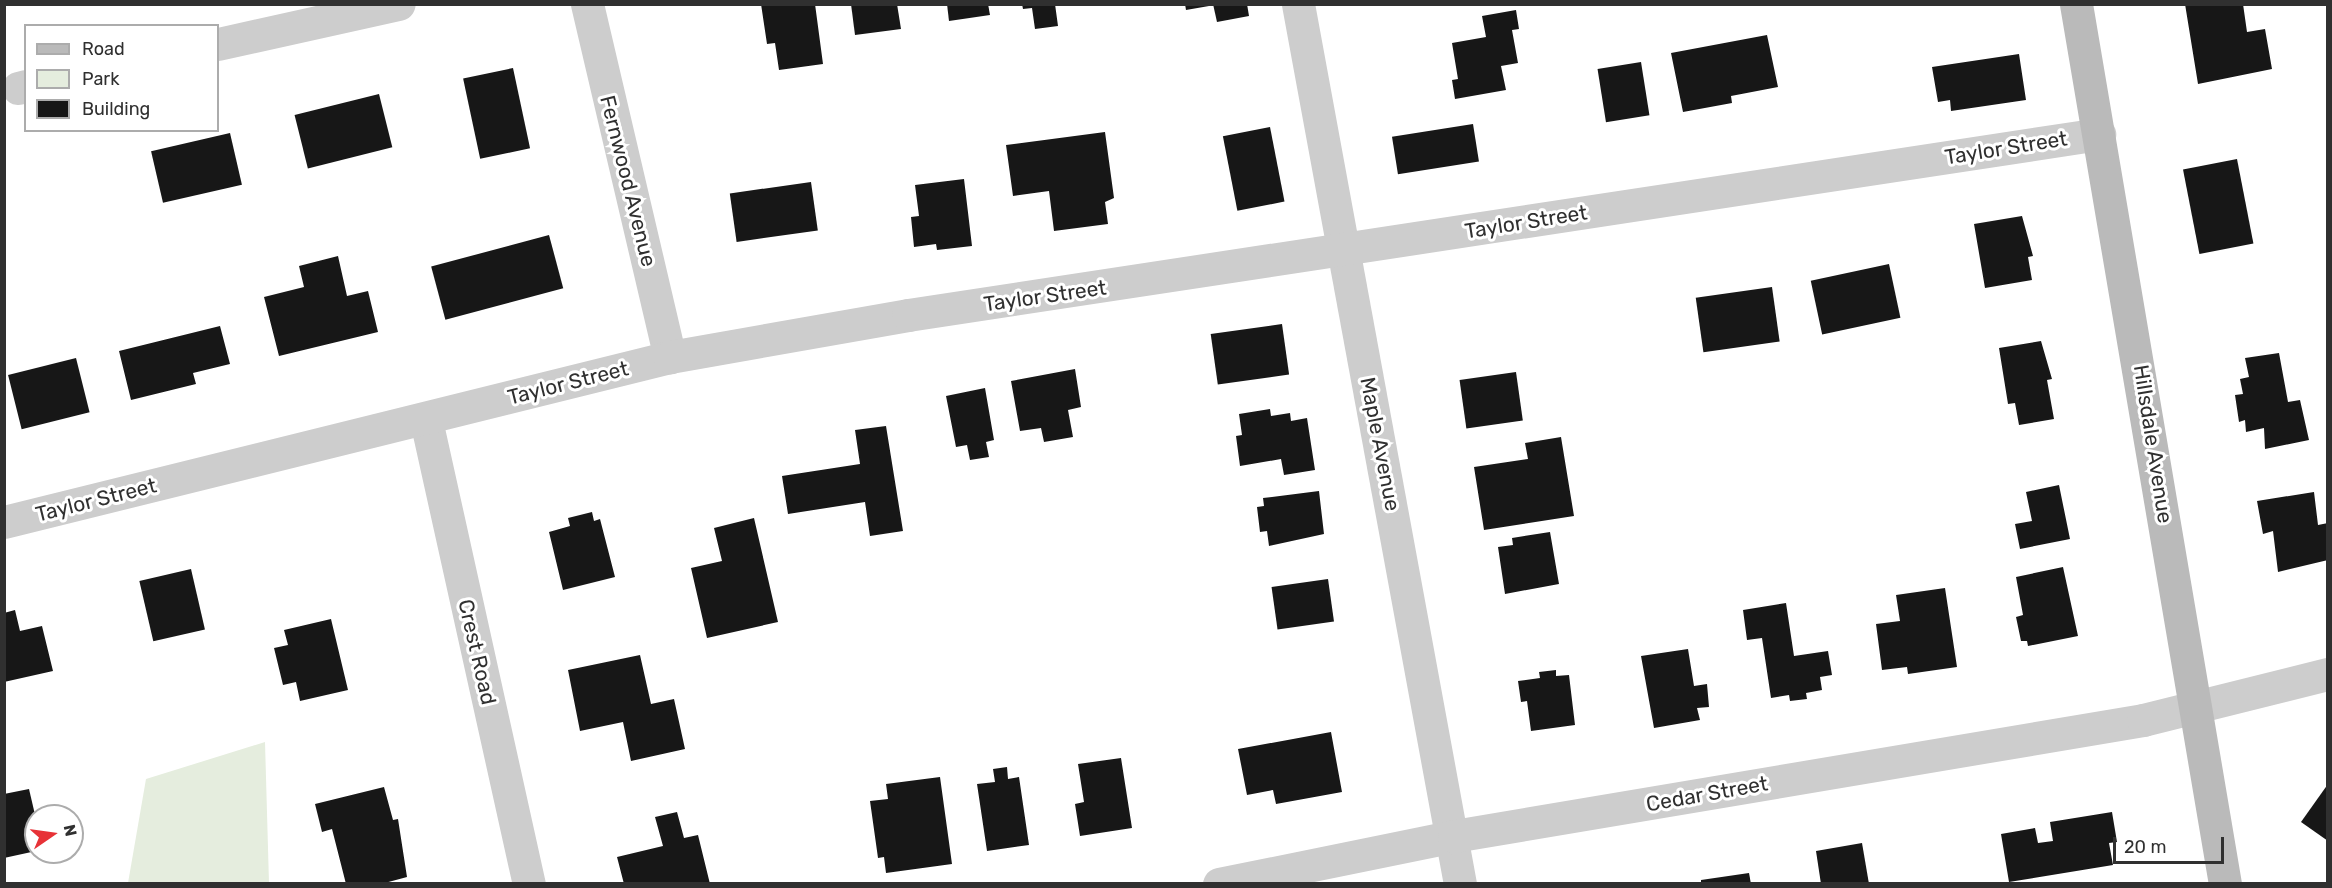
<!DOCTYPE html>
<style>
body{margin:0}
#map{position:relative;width:2332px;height:888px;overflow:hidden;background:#fff;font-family:Rubik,sans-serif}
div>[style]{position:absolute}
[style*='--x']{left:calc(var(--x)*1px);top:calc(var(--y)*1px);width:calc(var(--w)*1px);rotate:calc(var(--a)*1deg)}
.green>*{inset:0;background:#e5edde}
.building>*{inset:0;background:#171717;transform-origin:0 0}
.street>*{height:33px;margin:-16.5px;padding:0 16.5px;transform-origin:16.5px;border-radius:16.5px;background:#cdcdcd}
.secondary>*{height:33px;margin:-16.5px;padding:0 16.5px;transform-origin:16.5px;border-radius:16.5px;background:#bababa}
span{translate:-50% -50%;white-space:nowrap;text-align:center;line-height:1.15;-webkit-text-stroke:6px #fff;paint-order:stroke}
.street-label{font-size:21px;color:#303030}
.frame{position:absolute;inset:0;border:6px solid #303030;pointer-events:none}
.legend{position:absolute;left:24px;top:24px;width:195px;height:108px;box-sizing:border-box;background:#fff;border:2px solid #acacac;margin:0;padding:8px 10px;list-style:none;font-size:18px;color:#303030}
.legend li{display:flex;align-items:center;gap:12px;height:30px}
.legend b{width:30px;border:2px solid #acacac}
.north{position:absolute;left:24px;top:804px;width:60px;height:60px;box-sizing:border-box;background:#fff;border:2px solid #acacac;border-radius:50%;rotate:77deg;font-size:16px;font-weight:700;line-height:24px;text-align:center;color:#303030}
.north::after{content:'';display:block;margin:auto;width:21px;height:27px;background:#e73237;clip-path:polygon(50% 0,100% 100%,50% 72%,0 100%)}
.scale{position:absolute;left:2113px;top:837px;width:111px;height:27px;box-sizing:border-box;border:3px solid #303030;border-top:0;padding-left:8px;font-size:18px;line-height:21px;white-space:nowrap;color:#303030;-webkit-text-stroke:4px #fff;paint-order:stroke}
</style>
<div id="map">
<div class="green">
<div style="clip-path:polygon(265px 742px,269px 883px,128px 883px,146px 779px)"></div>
</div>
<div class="building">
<div style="clip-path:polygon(761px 4px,815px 4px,823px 64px,779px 70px,775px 43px,767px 44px)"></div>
<div style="clip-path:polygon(851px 4px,897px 4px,901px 29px,855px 35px)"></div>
<div style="clip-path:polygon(947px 4px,988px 4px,990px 15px,949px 21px)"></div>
<div style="clip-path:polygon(1022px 4px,1055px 4px,1058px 26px,1035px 29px,1032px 8px,1023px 9px)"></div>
<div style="clip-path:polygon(1185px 4px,1209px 4px,1209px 6px,1186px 10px)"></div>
<div style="clip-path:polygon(1213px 4px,1247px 4px,1249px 16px,1217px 22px)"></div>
<div style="clip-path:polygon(2185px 4px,2243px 4px,2247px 32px,2265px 29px,2272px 69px,2198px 84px)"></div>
<div style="clip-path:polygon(1516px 10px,1519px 29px,1512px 30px,1518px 63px,1501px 66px,1506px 90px,1455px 99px,1452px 80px,1458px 79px,1452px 43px,1486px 37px,1482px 16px)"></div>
<div style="clip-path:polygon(1767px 35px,1778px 87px,1731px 96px,1732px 103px,1683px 112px,1671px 53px)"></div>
<div style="clip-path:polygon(2019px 54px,2026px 100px,1951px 111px,1950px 100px,1938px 102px,1932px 67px)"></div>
<div style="left:1641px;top:62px;width:54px;height:44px;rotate:81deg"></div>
<div style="left:513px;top:68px;width:82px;height:51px;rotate:78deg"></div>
<div style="left:379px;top:94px;width:55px;height:87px;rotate:76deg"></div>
<div style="left:1473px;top:124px;width:38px;height:82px;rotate:81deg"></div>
<div style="left:1270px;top:127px;width:76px;height:48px;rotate:79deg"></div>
<div style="clip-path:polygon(1105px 132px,1114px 198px,1105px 202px,1108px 224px,1054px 231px,1049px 191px,1013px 196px,1006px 145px)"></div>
<div style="left:230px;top:133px;width:53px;height:81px;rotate:77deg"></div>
<div style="left:2237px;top:159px;width:86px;height:55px;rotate:79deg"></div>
<div style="clip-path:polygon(964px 179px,972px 246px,937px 250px,936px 244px,914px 247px,911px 217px,919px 216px,915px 185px)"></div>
<div style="left:811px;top:182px;width:49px;height:82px;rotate:82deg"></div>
<div style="clip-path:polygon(2022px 216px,2033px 256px,2028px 257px,2032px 280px,1985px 288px,1974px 224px)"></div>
<div style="left:549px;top:235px;width:55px;height:122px;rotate:75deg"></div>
<div style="clip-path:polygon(338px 256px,347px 296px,368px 291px,378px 332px,279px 356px,264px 297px,304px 287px,299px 266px)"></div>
<div style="left:1889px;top:264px;width:55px;height:80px;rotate:78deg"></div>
<div style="left:1772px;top:287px;width:55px;height:77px;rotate:82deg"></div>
<div style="left:1282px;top:324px;width:51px;height:72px;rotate:82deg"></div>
<div style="clip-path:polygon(220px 326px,230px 364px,193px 373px,196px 384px,131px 400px,119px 351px)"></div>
<div style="clip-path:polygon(2041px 341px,2052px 379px,2047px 380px,2054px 419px,2019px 425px,2015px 403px,2008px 404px,1999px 348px)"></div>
<div style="clip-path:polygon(2279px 353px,2288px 402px,2300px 400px,2309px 440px,2265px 449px,2264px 428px,2246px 432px,2245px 420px,2239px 422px,2235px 395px,2243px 394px,2240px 379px,2249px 377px,2245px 358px)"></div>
<div style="left:76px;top:358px;width:56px;height:70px;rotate:76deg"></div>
<div style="clip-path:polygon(1075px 369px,1081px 407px,1068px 410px,1073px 437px,1044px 442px,1041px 428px,1020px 431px,1011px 381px)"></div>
<div style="left:1516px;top:372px;width:49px;height:57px;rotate:82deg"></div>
<div style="clip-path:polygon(985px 388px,994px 440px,986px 442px,989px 457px,970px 460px,967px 445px,956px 447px,946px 396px)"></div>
<div style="clip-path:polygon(1270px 409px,1271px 416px,1290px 413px,1291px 421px,1307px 418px,1315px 470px,1284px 475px,1281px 459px,1240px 466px,1236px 436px,1242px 435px,1239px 414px)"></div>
<div style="clip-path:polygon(886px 426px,903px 531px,870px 536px,865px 502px,788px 514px,782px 476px,860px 464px,855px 430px)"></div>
<div style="clip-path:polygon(1561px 437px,1574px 516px,1484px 530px,1474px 467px,1528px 459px,1525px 443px)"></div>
<div style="clip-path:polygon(2059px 485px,2070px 539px,2020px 549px,2015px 524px,2032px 521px,2026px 492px)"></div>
<div style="clip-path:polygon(1319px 491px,1324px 534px,1269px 546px,1267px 531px,1260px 532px,1257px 507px,1264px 506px,1263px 498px)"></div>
<div style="clip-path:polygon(2314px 492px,2318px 525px,2328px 523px,2328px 560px,2278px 572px,2273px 531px,2263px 534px,2257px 501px)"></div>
<div style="clip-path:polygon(592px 512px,594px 521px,600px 519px,615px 577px,563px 590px,549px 532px,570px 526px,568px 518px)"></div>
<div style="clip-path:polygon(754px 518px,778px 622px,707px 638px,691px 568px,722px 561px,714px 528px)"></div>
<div style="clip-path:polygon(1550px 532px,1559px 584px,1505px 594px,1498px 547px,1513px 545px,1512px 538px)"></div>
<div style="clip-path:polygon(2063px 567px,2078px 636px,2028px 646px,2027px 641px,2021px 641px,2016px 617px,2023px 615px,2016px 577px)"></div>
<div style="left:191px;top:569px;width:62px;height:53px;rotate:77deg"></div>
<div style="left:1328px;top:579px;width:43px;height:57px;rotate:82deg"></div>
<div style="clip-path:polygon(1945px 588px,1957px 667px,1908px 674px,1907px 667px,1882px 670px,1876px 624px,1900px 621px,1896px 595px)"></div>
<div style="clip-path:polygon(1786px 603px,1794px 656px,1828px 651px,1832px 675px,1820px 677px,1822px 690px,1806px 693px,1807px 699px,1790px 701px,1789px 695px,1771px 698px,1762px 638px,1747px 640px,1743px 610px)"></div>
<div style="clip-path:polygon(15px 610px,20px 631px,42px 626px,53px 671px,4px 682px,4px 613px)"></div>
<div style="clip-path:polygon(331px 619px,348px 690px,300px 701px,296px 682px,283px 685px,274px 648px,288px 645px,284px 630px)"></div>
<div style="clip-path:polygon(1688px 649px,1694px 686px,1707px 684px,1709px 707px,1697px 708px,1700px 720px,1654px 728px,1641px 656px)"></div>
<div style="clip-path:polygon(640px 655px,651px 704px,674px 699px,685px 749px,631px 761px,623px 722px,580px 731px,568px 670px)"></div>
<div style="clip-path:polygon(1556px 670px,1556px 676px,1569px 675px,1575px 725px,1531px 731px,1527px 701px,1521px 702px,1518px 681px,1540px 678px,1539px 672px)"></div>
<div style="clip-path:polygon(1331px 732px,1342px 792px,1276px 804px,1273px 790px,1247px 795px,1238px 749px)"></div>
<div style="clip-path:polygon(1121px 758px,1132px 828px,1080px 836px,1075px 804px,1084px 802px,1078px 764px)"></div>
<div style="clip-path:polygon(1007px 767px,1008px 779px,1019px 777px,1029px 845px,987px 851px,977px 784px,995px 782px,993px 769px)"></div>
<div style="clip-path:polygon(940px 777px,952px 864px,886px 873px,884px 857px,878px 858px,870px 801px,888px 799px,886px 784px)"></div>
<div style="clip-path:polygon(2328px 784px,2328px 841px,2301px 822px)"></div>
<div style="clip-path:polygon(384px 787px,393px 820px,398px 819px,407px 877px,381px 884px,346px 884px,332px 829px,322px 832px,315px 804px)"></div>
<div style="clip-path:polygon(29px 789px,36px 819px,36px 851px,4px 858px,4px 794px)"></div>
<div style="clip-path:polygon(677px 812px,684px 838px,698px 835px,710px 884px,624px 884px,617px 857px,663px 846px,655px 817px)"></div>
<div style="clip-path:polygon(2112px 812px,2117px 842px,2109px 843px,2113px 865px,2009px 882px,2001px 834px,2035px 828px,2038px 843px,2053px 841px,2050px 822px)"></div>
<div style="clip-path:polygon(1862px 843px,1869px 884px,1821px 884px,1816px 851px)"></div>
<div style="clip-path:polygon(1749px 873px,1751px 884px,1701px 884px,1701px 880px)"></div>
</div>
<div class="street">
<div style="--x:587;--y:4;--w:363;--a:76.8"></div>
<div style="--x:1298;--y:4;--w:895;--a:79.57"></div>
<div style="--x:218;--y:44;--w:185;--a:-12.5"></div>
<div style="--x:18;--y:88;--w:8;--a:-14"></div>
<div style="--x:426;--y:420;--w:475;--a:77.5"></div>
<div style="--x:4;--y:522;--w:686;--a:-13.91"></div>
<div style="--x:670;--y:357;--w:242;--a:-10"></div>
<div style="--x:908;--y:315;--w:1205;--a:-8.64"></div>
<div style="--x:1219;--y:884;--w:240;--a:-11.5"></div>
<div style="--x:1454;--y:836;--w:699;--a:-9.56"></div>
<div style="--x:2143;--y:720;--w:191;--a:-14"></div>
</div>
<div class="secondary">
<div style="--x:2076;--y:4;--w:893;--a:80.39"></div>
</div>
<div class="street-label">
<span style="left:2006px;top:148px;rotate:-9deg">Taylor Street</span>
<span style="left:628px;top:181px;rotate:76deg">Fernwood Avenue</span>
<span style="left:1526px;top:222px;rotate:-9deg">Taylor Street</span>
<span style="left:1045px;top:296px;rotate:-8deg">Taylor Street</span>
<span style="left:568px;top:383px;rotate:-14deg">Taylor Street</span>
<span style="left:1380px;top:444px;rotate:79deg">Maple Avenue</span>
<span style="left:2153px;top:444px;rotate:81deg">Hillsdale Avenue</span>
<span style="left:96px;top:500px;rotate:-14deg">Taylor Street</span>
<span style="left:477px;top:652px;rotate:77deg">Crest Road</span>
<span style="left:1707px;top:794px;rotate:-10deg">Cedar Street</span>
</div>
<div class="frame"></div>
<ul class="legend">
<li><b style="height:8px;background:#bababa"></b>Road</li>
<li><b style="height:16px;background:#e5edde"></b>Park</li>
<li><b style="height:16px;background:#171717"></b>Building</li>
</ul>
<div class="north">N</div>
<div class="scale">20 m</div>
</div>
